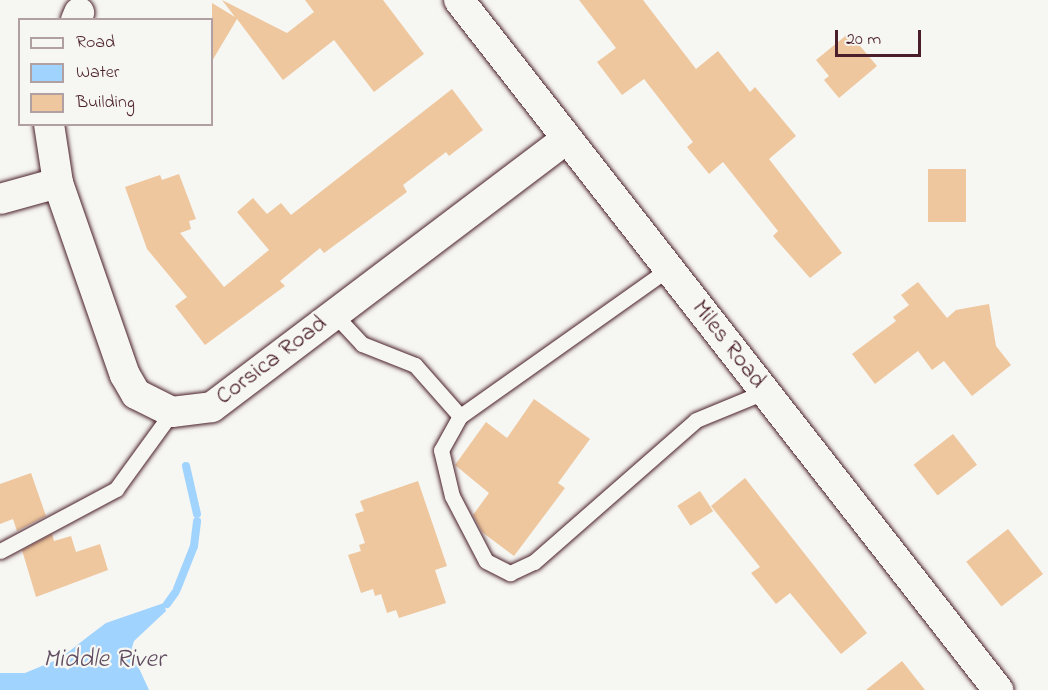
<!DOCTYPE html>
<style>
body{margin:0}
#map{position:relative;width:1048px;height:690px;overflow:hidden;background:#f6f6f2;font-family:"Indie Flower",sans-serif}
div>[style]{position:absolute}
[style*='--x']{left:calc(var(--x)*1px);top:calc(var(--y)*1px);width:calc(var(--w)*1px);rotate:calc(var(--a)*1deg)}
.water>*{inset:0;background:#a0d3fe}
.stream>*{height:8px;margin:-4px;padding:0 4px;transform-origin:4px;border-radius:4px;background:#a0d3fe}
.building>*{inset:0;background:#eec79e;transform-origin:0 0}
.roads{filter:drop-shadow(0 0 2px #4a1f2b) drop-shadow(0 0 2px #4a1f2b)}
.service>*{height:15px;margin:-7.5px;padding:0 7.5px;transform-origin:7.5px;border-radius:7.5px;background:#f6f6f2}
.minor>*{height:30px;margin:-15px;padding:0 15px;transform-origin:15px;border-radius:15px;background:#f6f6f2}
span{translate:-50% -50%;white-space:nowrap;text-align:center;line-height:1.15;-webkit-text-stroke:4.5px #f6f6f2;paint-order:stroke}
.street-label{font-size:24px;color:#4a1f2b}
.water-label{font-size:26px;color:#604c60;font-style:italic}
.legend{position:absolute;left:18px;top:18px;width:195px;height:108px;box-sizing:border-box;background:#f6f6f2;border:2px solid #b1a0a2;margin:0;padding:8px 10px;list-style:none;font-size:18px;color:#4a1f2b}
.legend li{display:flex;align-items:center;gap:12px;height:30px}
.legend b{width:30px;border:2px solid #b1a0a2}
.scale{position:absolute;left:835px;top:30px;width:86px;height:27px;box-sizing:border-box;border:3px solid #4a1f2b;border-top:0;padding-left:8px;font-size:18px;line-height:21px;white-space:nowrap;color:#4a1f2b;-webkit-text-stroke:4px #f6f6f2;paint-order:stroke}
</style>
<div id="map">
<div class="water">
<div style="clip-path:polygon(164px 603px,166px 611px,134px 641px,131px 651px,149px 690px,0 690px,0 673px,25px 673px,54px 661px,68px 670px,72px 664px,62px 657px,90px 635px,106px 623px)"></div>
</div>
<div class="stream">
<div style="--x:186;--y:466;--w:49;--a:77.1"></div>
<div style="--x:177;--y:589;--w:46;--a:-68.4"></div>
<div style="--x:194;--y:546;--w:25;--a:-83"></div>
<div style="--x:167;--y:604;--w:14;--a:-54"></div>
</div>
<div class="building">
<div style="clip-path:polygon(222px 0,287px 33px,314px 12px,305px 0,383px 0,424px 54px,374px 92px,334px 40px,283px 80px,237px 19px,212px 61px,212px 3px,235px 17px)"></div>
<div style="clip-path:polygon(579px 0,643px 0,696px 69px,718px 51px,750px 92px,755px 87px,796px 136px,769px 159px,842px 253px,810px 278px,773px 236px,778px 231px,723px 162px,709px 174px,687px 147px,693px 142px,644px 79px,622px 95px,597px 62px,616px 48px)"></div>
<div style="clip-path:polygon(849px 33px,877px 66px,839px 98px,824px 80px,829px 76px,816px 60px)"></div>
<div style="clip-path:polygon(452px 89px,483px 130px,449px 156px,446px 152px,403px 185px,407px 192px,324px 253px,320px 248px,280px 281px,285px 286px,205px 345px,175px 306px,187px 297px,147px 249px,125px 187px,160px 175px,162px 180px,179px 174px,196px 219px,189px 221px,191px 229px,180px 233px,224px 287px,269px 250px,237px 212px,253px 198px,267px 214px,281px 203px,291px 215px)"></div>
<div style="left:928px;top:169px;width:38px;height:53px"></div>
<div style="clip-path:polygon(918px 282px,947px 318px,956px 310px,989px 304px,996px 346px,1011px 365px,972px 396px,944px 361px,932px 370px,918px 351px,875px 384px,852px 354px,896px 321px,893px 317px,909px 305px,901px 295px)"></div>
<div style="clip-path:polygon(534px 399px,590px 439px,558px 483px,565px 488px,514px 556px,482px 532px,473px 515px,489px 493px,455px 465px,486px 422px,507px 438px)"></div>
<div style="left:953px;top:434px;width:39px;height:50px;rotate:52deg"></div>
<div style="clip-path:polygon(31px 473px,46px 516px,17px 531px,13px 519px,0 524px,0 484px)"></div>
<div style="clip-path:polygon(745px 478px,867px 633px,841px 654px,790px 593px,776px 604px,751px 573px,760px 567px,711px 506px)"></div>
<div style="clip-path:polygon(418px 481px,447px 566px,435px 570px,446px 603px,399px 618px,396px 610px,387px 613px,381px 594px,375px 596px,373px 589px,361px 593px,348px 555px,361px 551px,359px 545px,365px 543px,355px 514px,364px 511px,360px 501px)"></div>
<div style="left:700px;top:491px;width:24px;height:27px;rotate:57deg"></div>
<div style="left:1008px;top:529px;width:57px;height:53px;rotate:52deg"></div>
<div style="clip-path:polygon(52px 534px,54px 541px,71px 536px,76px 552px,100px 544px,108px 570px,36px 597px,22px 550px)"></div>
<div style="clip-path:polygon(902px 661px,925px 690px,866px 690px)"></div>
</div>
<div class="roads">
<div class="service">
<div style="--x:668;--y:269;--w:255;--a:144.7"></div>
<div style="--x:460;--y:416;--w:39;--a:119"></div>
<div style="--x:441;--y:450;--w:47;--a:76.6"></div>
<div style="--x:452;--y:496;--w:73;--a:62.4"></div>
<div style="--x:486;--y:561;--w:27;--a:27"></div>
<div style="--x:510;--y:573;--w:26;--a:-25"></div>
<div style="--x:534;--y:562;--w:215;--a:-41.2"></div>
<div style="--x:696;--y:420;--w:74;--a:-22.4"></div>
<div style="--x:335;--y:315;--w:40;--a:47"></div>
<div style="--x:362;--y:344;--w:57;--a:21.6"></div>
<div style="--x:415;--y:365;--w:68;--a:48.6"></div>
<div style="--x:0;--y:551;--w:132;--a:-28.1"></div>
<div style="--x:116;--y:489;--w:95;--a:-54"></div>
</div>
<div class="minor">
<div style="--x:459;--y:0;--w:876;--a:52"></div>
<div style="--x:76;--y:20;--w:8;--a:-67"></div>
<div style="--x:49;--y:124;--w:60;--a:81.3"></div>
<div style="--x:58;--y:183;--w:203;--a:70.8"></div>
<div style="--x:125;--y:375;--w:22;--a:60"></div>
<div style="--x:136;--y:394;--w:40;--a:26.6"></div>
<div style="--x:172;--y:412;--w:40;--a:-7.1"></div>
<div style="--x:212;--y:407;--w:444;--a:-37.1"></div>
<div style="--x:0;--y:199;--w:60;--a:-15.4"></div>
</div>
</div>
<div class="street-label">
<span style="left:728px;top:345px;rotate:52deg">Miles Road</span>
<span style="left:272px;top:361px;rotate:-37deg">Corsica Road</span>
</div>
<div class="water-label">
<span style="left:104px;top:661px">Middle River</span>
</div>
<ul class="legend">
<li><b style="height:8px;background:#f6f6f2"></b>Road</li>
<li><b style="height:16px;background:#a0d3fe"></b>Water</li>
<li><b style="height:16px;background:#eec79e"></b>Building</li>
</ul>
<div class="scale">20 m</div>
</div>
